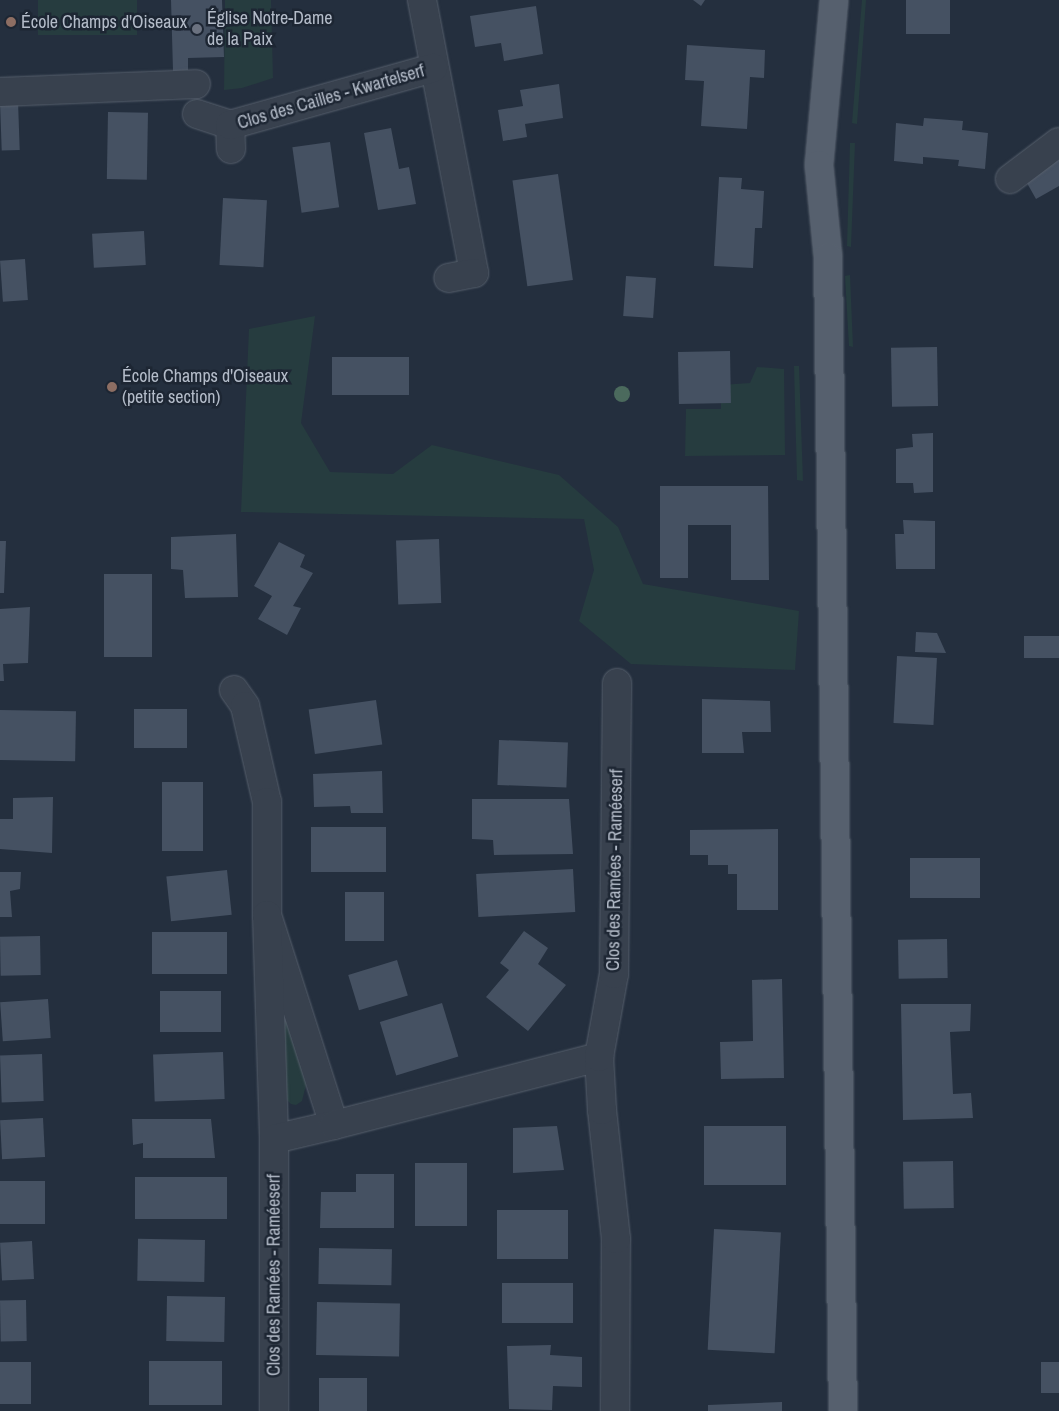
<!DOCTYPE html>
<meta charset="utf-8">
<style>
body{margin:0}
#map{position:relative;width:1059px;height:1411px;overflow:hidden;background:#242f3e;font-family:"Archivo Narrow",sans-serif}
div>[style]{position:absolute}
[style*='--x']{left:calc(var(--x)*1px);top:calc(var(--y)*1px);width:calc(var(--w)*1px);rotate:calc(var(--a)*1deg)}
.green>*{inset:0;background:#263c3f;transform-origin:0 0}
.building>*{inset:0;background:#455162;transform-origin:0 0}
.roads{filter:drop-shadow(0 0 1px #565f6c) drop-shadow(0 0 1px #565f6c)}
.minor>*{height:28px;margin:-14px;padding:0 14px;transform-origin:14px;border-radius:14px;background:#38414e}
.major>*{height:28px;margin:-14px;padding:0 14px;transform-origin:14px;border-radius:14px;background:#56606e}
.trees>*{width:16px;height:16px;margin:-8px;border-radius:50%;background:#4b6a5d}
.dots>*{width:14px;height:14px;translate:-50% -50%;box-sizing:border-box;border:2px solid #1d2633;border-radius:50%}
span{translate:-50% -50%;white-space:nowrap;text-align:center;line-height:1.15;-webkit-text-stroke:5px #1d2633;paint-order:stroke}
.poi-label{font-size:18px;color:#b4bcc9}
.left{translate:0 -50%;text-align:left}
.street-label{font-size:18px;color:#b4bcc9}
</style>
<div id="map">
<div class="green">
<div style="left:38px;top:0;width:99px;height:35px"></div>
<div style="clip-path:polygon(225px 0,271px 0,273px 78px,242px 88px,224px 90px)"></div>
<div style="clip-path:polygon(862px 0,866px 0,857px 124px,852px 123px)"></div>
<div style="clip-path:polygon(850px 143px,855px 143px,851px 247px,847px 246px)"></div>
<div style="clip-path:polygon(850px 275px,853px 347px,849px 346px,845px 276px)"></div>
<div style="clip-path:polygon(315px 316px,301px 423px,330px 472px,393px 474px,432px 445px,559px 475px,618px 527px,643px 584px,799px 611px,795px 670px,631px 664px,579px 621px,594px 570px,584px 519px,241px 512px,249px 329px)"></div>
<div style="clip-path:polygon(794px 366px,799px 366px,803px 481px,797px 480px)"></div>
<div style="clip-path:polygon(757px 367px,784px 369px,785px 455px,685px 456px,686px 409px,721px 409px,721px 385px,750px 383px)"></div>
<div style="clip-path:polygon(279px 1021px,287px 1021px,307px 1081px,302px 1101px,296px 1105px,291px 1104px,281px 1094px)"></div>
</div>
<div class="building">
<div style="clip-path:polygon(171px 0,222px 0,224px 57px,188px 58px,188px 70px,173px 71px)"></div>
<div style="clip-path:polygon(693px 0,705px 0,701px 6px)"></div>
<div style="left:906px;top:0;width:44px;height:34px"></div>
<div style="clip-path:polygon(536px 6px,543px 54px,504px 61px,501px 43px,475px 47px,470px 16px)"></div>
<div style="clip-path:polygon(687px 45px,765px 50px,764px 78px,750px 77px,747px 129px,701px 126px,704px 81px,685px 80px)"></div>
<div style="clip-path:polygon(559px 84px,563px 118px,525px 124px,527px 137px,503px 141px,498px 110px,523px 106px,520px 90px)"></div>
<div style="left:18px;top:101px;width:49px;height:18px;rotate:88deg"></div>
<div style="left:108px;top:112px;width:40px;height:67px;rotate:1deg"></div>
<div style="clip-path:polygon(924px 118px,963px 121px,962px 130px,988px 133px,985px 169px,958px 166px,959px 160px,923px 157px,923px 164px,894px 161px,896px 123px,923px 126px)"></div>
<div style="clip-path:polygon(391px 128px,399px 169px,409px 167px,416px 204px,378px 210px,364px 133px)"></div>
<div style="left:330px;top:142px;width:66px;height:38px;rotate:82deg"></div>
<div style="clip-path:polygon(1059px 155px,1059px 186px,1036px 199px,1023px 176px)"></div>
<div style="left:558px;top:174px;width:107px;height:46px;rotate:82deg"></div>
<div style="clip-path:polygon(719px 177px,742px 178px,741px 189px,764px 191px,762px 228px,755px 228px,753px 268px,714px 266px)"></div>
<div style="left:223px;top:198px;width:44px;height:67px;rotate:3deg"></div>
<div style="left:144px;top:231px;width:34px;height:52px;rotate:87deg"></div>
<div style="left:25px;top:259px;width:41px;height:25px;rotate:86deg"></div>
<div style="left:626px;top:276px;width:30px;height:40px;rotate:4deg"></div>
<div style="left:937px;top:347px;width:59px;height:46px;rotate:89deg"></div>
<div style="left:730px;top:351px;width:52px;height:52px;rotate:89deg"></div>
<div style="left:332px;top:357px;width:77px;height:38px"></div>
<div style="clip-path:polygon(933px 433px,933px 492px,914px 493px,913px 483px,896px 483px,896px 449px,913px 447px,912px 434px)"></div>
<div style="clip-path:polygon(660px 486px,768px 486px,769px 580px,731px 580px,731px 525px,688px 525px,688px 578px,660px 578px)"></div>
<div style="clip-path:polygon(903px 520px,935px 521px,935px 569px,896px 569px,895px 534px,904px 534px)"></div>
<div style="clip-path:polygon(236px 534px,238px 597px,185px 598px,183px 570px,171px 569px,171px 537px)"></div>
<div style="left:439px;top:539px;width:64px;height:43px;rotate:88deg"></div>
<div style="clip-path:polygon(0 541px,6px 541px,4px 593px,0 593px)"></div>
<div style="clip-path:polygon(279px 542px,305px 555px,300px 567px,313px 573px,293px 606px,301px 608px,287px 635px,258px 619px,272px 596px,254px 586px)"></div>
<div style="left:104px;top:574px;width:48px;height:83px"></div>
<div style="clip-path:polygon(30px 607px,28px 663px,3px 664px,4px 681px,0 681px,0 609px)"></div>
<div style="clip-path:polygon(916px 632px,937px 633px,946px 653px,915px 652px)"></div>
<div style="left:1024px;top:636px;width:35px;height:22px"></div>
<div style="left:897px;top:656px;width:40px;height:67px;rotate:3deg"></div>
<div style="clip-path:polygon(702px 699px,770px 701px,771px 732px,742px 732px,744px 753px,702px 753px)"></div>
<div style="left:376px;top:700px;width:45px;height:68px;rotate:82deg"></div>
<div style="left:187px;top:709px;width:39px;height:53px;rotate:90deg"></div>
<div style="left:0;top:710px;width:76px;height:50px;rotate:1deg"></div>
<div style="left:499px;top:740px;width:69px;height:45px;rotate:2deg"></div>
<div style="clip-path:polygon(382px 771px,383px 813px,351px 813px,350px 806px,314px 807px,313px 774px)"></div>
<div style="left:162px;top:782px;width:41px;height:69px"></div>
<div style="clip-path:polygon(53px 797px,52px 853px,0 849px,0 819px,13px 819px,13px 798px)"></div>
<div style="clip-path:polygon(472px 799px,569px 799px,573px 854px,494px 855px,493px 840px,472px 839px)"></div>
<div style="left:386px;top:827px;width:45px;height:75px;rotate:90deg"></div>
<div style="clip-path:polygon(778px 829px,778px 910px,737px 910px,737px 874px,728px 874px,728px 865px,708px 865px,708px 855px,690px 855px,690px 830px)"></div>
<div style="left:980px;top:858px;width:40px;height:70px;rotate:90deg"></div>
<div style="left:573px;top:869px;width:43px;height:97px;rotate:87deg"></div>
<div style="left:227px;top:870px;width:45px;height:61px;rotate:84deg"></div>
<div style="clip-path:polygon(0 872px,21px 872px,20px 889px,10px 891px,12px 917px,0 917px)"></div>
<div style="left:345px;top:892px;width:39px;height:49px"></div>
<div style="clip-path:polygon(524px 931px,548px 948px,538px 964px,566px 985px,528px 1031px,486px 997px,509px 970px,500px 963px)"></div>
<div style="left:227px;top:932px;width:42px;height:75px;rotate:90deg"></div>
<div style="left:40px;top:936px;width:39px;height:40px;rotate:89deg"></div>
<div style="left:947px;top:939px;width:39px;height:49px;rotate:89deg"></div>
<div style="left:397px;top:960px;width:37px;height:51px;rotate:73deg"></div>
<div style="clip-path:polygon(782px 979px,784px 1078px,721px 1079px,720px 1042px,753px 1041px,752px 980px)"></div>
<div style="left:221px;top:991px;width:41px;height:61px;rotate:90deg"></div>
<div style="left:48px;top:999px;width:39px;height:48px;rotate:86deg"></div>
<div style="left:442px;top:1003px;width:56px;height:65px;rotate:73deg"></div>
<div style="clip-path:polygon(901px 1004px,971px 1004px,970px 1031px,950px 1032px,953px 1094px,971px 1093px,973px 1118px,903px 1120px)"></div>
<div style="left:223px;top:1052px;width:47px;height:70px;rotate:88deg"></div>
<div style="left:42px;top:1054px;width:47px;height:42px;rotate:88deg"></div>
<div style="left:43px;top:1118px;width:39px;height:43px;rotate:87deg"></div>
<div style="clip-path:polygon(132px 1119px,211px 1119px,215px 1158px,143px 1158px,143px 1143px,133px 1145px)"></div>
<div style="clip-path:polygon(557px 1126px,564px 1170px,513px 1173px,513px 1128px)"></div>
<div style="left:704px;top:1126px;width:82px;height:59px"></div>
<div style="left:953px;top:1161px;width:47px;height:50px;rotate:89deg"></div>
<div style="left:467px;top:1163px;width:63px;height:52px;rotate:90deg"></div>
<div style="clip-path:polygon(356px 1174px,394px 1174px,394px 1228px,320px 1228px,321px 1192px,356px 1192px)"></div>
<div style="left:227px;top:1177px;width:42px;height:92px;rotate:90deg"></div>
<div style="left:45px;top:1181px;width:43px;height:45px;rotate:90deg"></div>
<div style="left:568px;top:1210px;width:49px;height:71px;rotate:90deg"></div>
<div style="left:714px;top:1229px;width:67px;height:121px;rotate:3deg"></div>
<div style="left:205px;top:1240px;width:42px;height:67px;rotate:91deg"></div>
<div style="left:32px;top:1241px;width:38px;height:32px;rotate:87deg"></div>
<div style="left:319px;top:1248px;width:73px;height:36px;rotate:1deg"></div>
<div style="left:502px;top:1283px;width:71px;height:40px"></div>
<div style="left:167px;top:1296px;width:58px;height:45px;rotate:1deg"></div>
<div style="left:26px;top:1300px;width:41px;height:26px;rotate:89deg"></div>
<div style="left:317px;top:1302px;width:83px;height:53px;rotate:1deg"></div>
<div style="clip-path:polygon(551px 1345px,550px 1355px,582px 1357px,582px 1387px,553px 1386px,552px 1410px,509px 1409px,507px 1346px)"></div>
<div style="left:149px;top:1361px;width:73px;height:44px"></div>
<div style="left:0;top:1362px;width:31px;height:42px"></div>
<div style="left:1041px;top:1362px;width:18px;height:31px"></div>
<div style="left:367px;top:1378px;width:33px;height:48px;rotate:90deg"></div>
<div style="clip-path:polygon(782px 1402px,782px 1411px,708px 1411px,708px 1405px)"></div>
</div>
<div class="roads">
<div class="minor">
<div style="--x:422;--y:0;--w:278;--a:79.2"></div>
<div style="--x:474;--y:273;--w:26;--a:169"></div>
<div style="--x:0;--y:92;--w:196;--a:-2.3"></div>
<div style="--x:197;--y:114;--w:35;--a:18"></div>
<div style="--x:231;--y:149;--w:24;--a:-92"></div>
<div style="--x:230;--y:125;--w:211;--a:-15.7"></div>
<div style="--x:1010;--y:179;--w:61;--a:-37.1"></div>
<div style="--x:234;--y:690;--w:19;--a:55"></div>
<div style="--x:245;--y:706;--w:98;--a:77.1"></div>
<div style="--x:267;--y:802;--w:113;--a:90"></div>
<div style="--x:334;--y:1125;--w:220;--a:-107.7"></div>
<div style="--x:267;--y:915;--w:224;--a:88.2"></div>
<div style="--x:274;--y:1139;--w:62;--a:-13.1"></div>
<div style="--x:334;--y:1125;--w:274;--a:-14.4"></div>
<div style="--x:274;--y:1411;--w:272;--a:-90"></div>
<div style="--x:615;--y:1411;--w:172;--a:-89.7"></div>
<div style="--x:616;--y:1239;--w:130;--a:-96.2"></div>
<div style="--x:602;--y:1110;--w:53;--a:-93.2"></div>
<div style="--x:599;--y:1057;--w:84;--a:-79.8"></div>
<div style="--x:614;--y:974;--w:291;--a:-89.4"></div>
</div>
<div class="major">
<div style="--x:834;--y:0;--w:166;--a:95.2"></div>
<div style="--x:819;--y:165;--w:92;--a:84.4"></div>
<div style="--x:828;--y:257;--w:1154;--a:89.26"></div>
</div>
</div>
<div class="trees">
<div style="left:622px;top:394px"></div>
</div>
<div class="dots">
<div style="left:11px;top:22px;background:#8d6e63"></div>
<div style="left:197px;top:29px;background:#6b7280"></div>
<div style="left:112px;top:387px;background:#8d6e63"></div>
</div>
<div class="poi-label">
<span class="left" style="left:207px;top:29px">Église Notre-Dame<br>de la Paix</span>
<span class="left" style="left:21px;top:22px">École Champs d'Oiseaux</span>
<span class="left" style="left:122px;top:387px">École Champs d'Oiseaux<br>(petite section)</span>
</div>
<div class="street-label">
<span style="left:331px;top:97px;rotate:-16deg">Clos des Cailles - Kwartelserf</span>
<span style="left:615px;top:870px;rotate:-89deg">Clos des Ramées - Raméeserf</span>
<span style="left:274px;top:1275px;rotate:-90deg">Clos des Ramées - Raméeserf</span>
</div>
</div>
